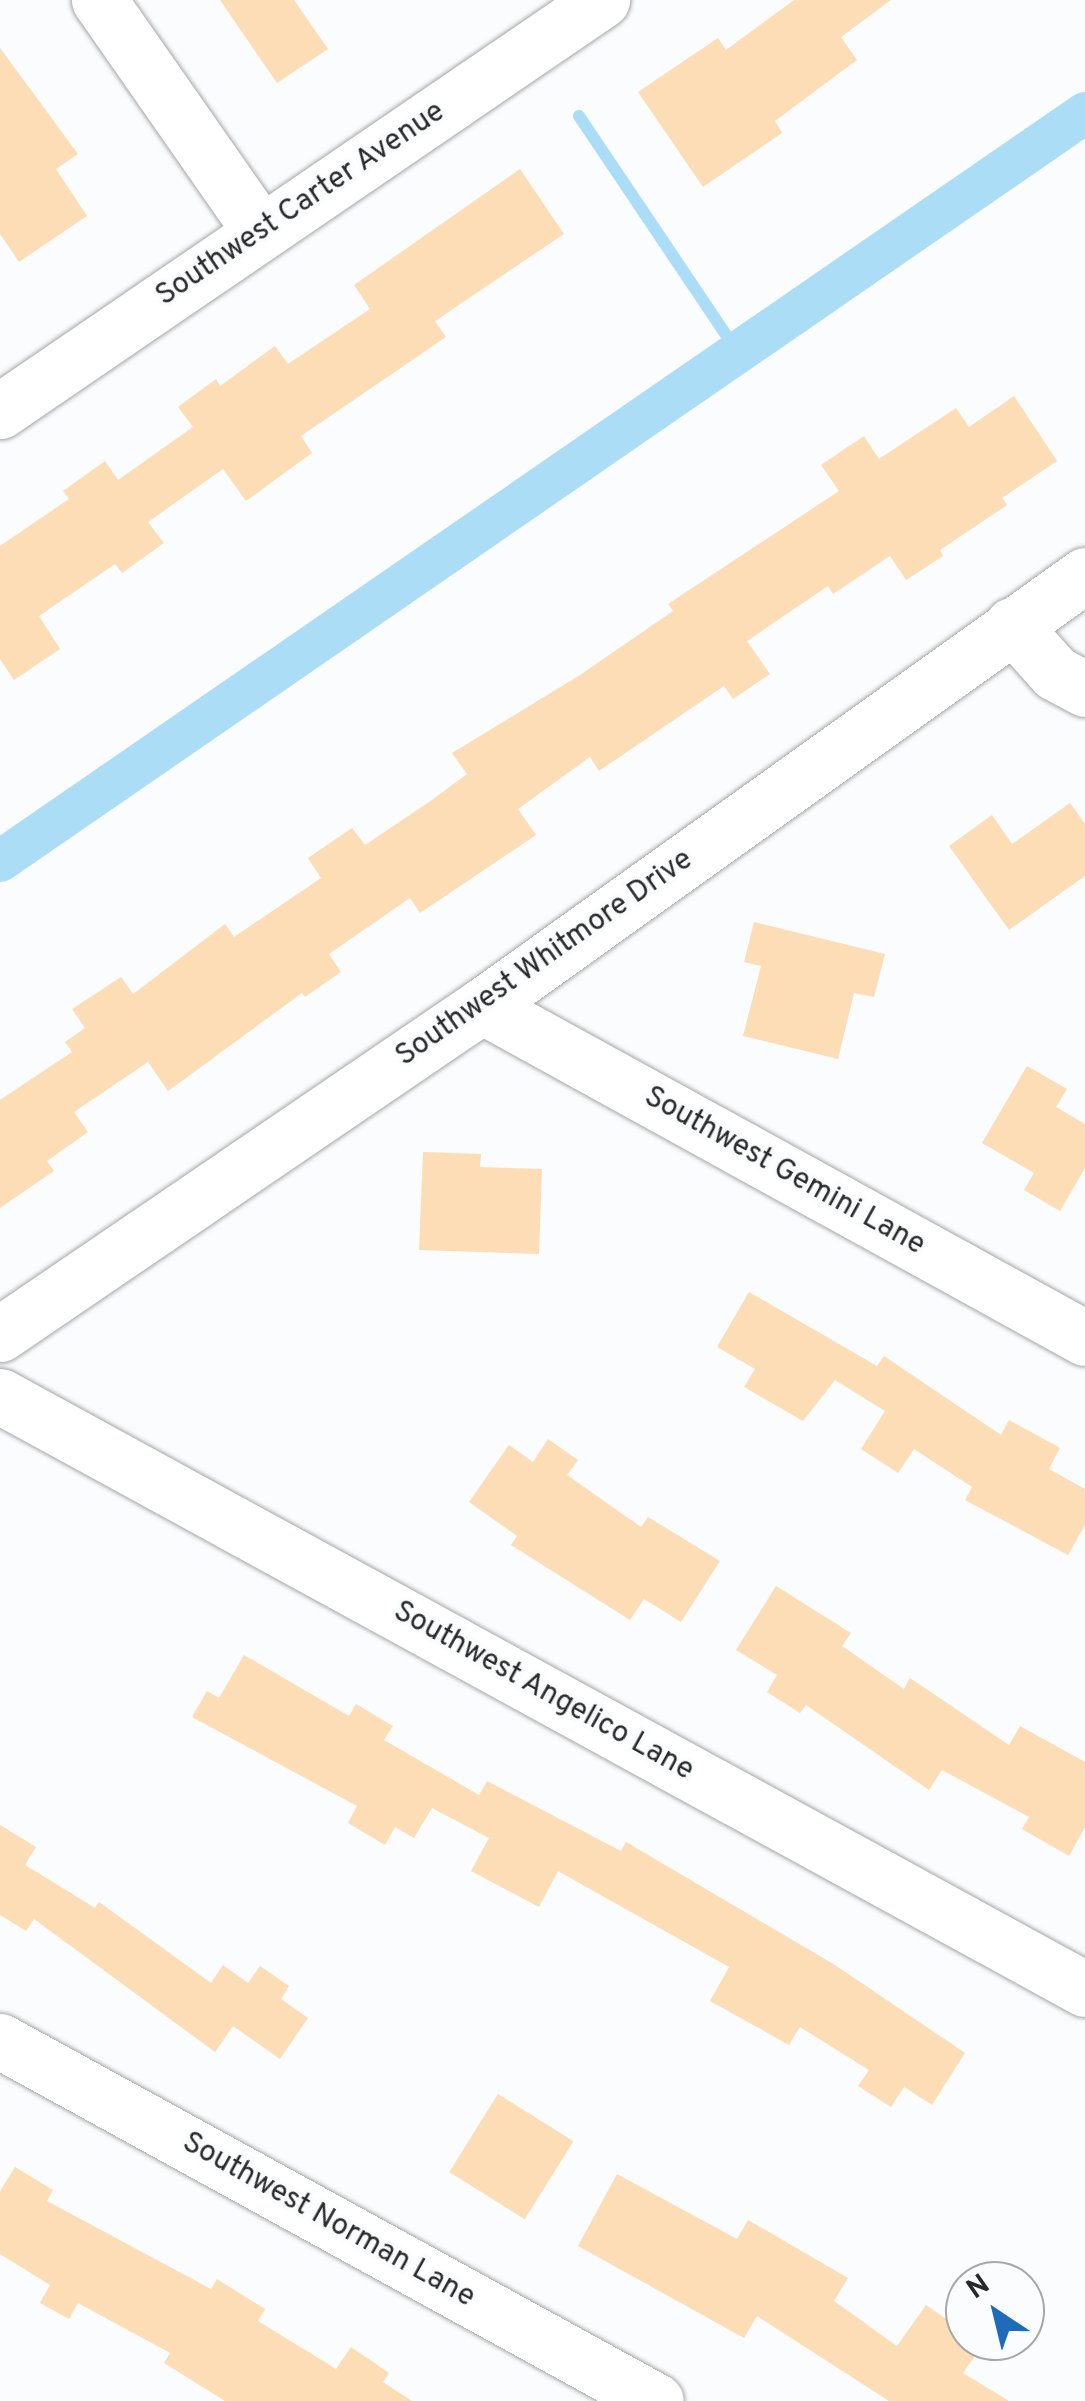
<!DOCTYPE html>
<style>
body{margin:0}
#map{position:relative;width:1085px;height:2401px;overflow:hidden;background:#fbfcfd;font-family:Overpass,sans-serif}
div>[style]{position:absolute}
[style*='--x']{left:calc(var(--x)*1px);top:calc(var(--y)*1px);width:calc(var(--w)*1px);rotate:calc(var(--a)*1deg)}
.stream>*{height:12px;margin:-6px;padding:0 6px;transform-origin:6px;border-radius:6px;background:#acddf7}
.canal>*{height:42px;margin:-21px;padding:0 21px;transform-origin:21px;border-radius:21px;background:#acddf7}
.building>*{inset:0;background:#fcddb5;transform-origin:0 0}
.roads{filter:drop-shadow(0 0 2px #a6a6a7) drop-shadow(0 0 2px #a6a6a7)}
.minor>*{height:55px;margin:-27.5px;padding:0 27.5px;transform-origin:27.5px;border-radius:27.5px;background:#fff}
span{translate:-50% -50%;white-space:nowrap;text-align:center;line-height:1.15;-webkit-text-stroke:8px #fbfcfd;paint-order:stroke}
.street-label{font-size:30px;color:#292929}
.north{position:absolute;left:945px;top:2261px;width:100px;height:100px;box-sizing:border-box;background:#fbfcfd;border:2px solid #a7a8a8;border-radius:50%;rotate:325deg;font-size:28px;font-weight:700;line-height:40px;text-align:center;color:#292929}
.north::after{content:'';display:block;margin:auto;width:35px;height:45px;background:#1e6bba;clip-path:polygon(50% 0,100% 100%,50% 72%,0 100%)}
</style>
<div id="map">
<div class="stream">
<div style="--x:579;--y:116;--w:285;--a:56.1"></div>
</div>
<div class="canal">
<div style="--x:0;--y:861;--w:1318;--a:-34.58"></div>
</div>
<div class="building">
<div style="clip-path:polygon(220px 0,294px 0,328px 49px,277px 83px)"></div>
<div style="clip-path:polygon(794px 0,891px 0,841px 37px,857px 60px,775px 121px,782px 133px,703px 187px,638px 92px,718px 38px,726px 50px)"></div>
<div style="clip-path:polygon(0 48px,78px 154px,56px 169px,87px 216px,19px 262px,0 234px)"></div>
<div style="clip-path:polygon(520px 169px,564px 234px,435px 321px,446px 337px,301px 436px,312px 453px,246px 501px,223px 469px,148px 522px,164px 543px,122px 573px,115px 564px,39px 616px,60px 649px,14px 680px,0 659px,0 546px,69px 499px,63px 491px,105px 461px,118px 480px,193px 427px,178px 407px,216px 379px,220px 386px,275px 346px,288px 364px,370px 309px,354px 285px)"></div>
<div style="clip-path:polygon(1014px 396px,1057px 461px,1002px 498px,1007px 505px,940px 550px,943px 556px,906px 580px,890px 556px,833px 594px,828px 586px,747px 641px,770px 674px,733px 699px,724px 686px,599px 771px,590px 757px,518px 809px,536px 835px,420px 913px,410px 898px,329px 954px,341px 972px,305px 997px,302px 993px,168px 1091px,148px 1062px,74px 1112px,88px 1132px,47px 1161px,54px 1171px,0 1208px,0 1100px,72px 1052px,65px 1042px,85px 1028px,72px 1009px,121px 977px,133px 994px,225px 924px,234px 937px,321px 878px,308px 858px,352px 828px,365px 845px,432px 800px,467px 774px,452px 753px,580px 675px,673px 611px,668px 604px,839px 491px,821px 465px,864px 436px,879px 459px,956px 408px,969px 427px)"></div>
<div style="clip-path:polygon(1070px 803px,1085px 824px,1085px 876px,1009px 930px,949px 846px,992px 815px,1012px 844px)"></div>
<div style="clip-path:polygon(754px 922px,885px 954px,874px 997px,854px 993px,838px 1059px,743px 1036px,761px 966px,744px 962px)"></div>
<div style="clip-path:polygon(1027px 1066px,1067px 1089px,1056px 1107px,1085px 1124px,1085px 1168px,1060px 1211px,1024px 1190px,1034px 1173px,982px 1143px)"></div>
<div style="clip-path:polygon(423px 1152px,481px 1154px,480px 1167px,542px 1169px,539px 1254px,419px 1250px)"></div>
<div style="clip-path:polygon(749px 1292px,877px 1366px,884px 1356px,1001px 1435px,1009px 1420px,1060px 1448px,1049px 1469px,1085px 1489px,1085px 1525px,1068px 1555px,965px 1500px,972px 1487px,914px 1449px,898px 1473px,861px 1449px,885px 1411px,835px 1380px,803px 1421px,744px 1387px,755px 1369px,717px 1347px)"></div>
<div style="clip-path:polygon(548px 1439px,578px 1460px,567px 1475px,641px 1527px,648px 1517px,720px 1561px,681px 1622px,644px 1599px,630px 1620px,511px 1545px,517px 1536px,469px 1502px,509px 1445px,533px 1462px)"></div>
<div style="clip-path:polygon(776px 1586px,851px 1633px,842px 1646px,904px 1689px,910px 1678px,1009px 1745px,1020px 1726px,1085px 1762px,1085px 1827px,1069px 1856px,1022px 1829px,1029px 1817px,942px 1770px,929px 1790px,806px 1705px,800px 1713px,767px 1692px,777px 1675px,736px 1650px)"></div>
<div style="clip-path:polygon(244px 1655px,349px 1716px,356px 1704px,393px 1726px,384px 1740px,479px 1795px,487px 1781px,621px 1851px,626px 1842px,835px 1965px,965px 2053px,932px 2105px,904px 2087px,891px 2107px,858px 2086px,869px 2070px,800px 2027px,789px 2045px,710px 2001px,729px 1967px,558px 1871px,539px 1907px,471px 1871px,489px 1838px,432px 1808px,414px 1838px,395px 1827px,385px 1845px,348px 1823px,357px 1806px,192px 1717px,207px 1691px,219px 1698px)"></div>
<div style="clip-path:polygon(0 1825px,36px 1847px,25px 1865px,95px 1908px,99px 1902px,211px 1983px,223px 1965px,248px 1983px,260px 1966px,289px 1986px,281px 1999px,308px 2018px,280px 2059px,233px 2026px,215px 2052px,34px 1919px,26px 1931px,0 1915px)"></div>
<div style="left:498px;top:2094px;width:89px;height:92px;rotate:32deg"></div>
<div style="clip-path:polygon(15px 2167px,53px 2190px,47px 2201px,211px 2289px,217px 2279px,265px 2309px,258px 2321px,336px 2369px,351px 2347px,389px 2373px,383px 2382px,412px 2401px,225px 2401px,164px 2363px,170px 2353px,78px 2303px,69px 2319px,40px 2303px,50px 2285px,0 2254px,0 2191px)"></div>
<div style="clip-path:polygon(617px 2174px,737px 2239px,748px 2220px,848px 2278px,834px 2301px,897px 2346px,926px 2305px,965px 2332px,965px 2341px,983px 2345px,963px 2373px,1009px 2401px,889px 2401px,757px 2316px,744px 2338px,578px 2246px)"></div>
</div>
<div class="roads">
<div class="minor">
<div style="--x:99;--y:0;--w:283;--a:55.1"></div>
<div style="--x:0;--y:411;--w:729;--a:-34.32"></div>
<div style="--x:1012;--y:625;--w:64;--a:48.1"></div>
<div style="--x:1055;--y:673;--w:34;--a:28"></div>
<div style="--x:482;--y:1006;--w:688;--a:28.84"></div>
<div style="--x:0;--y:1334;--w:583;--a:-34.24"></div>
<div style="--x:482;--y:1006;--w:741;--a:-35.56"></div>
<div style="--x:0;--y:1396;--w:1236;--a:28.66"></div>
<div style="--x:0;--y:2041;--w:748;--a:28.76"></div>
</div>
</div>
<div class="street-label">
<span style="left:301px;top:205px;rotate:-34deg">Southwest Carter Avenue</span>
<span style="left:545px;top:959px;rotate:-35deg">Southwest Whitmore Drive</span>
<span style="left:784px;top:1172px;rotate:29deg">Southwest Gemini Lane</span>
<span style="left:543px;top:1692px;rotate:29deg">Southwest Angelico Lane</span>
<span style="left:328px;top:2221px;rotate:29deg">Southwest Norman Lane</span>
</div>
<div class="north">N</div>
</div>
